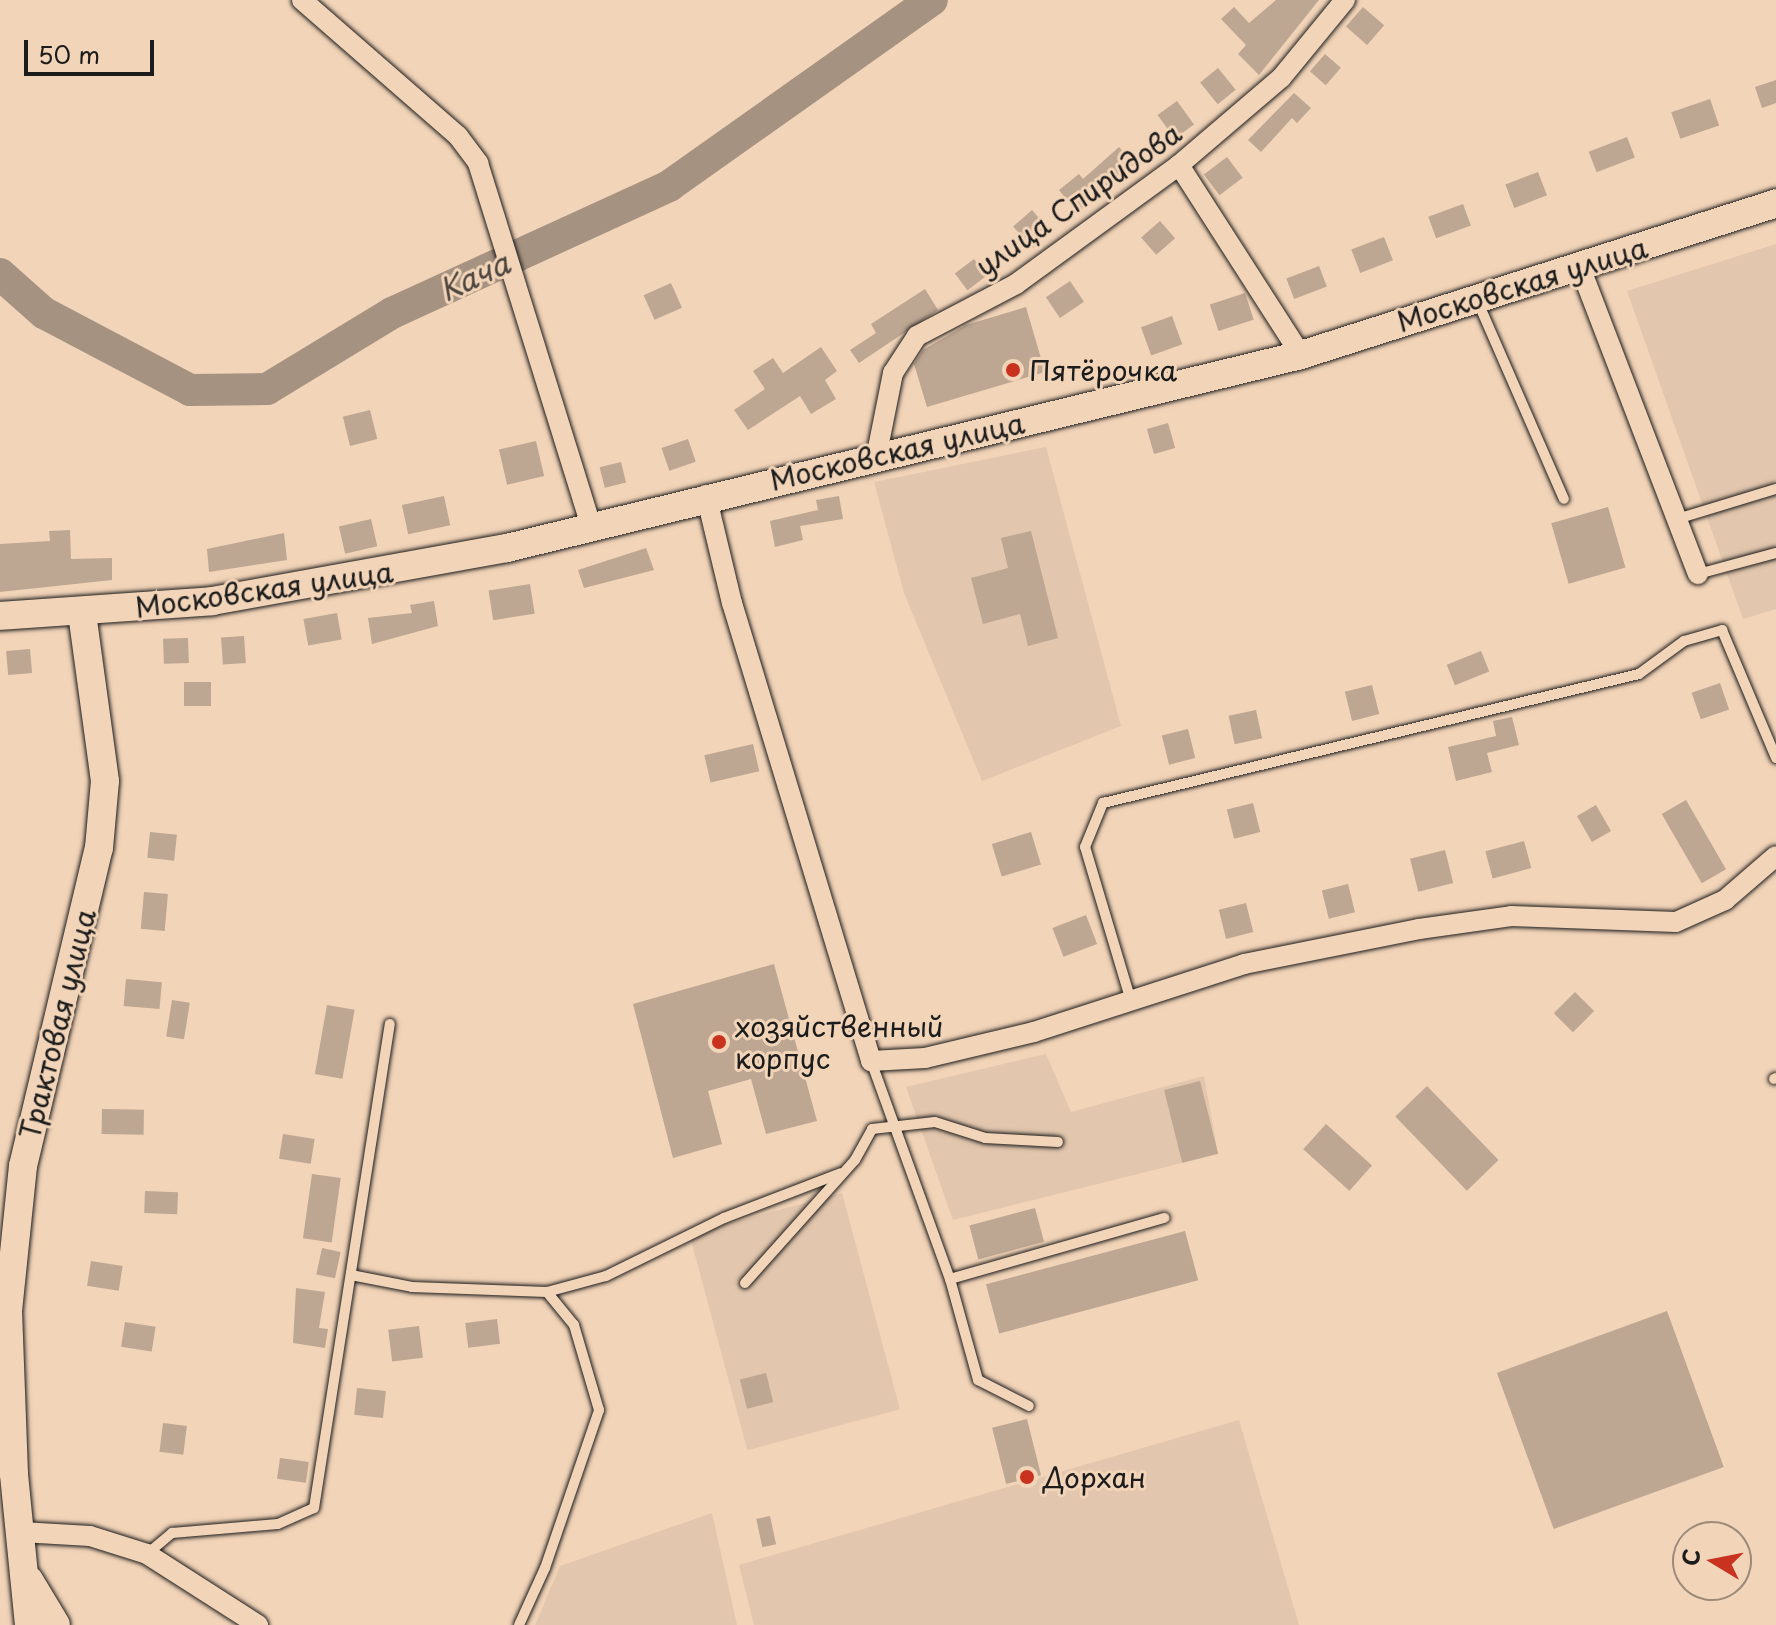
<!DOCTYPE html>
<meta charset="utf-8">
<style>
body{margin:0}
#map{position:relative;width:1776px;height:1625px;overflow:hidden;background:#f2d4b8;font-family:"Playpen Sans",sans-serif}
div>[style]{position:absolute}
[style*='--x']{left:calc(var(--x)*1px);top:calc(var(--y)*1px);width:calc(var(--w)*1px);rotate:calc(var(--a)*1deg)}
.built>*{inset:0;background:#e2c6ad;transform-origin:0 0}
.river>*{height:32px;margin:-16px;padding:0 16px;transform-origin:16px;border-radius:16px;background:#a69281}
.building>*{inset:0;background:#bda692;transform-origin:0 0}
.roads{filter:drop-shadow(0 0 2px #1c1c1c) drop-shadow(0 0 2px #1c1c1c)}
.lane>*{height:10px;margin:-5px;padding:0 5px;transform-origin:5px;border-radius:5px;background:#f2d4b8}
.street>*{height:20px;margin:-10px;padding:0 10px;transform-origin:10px;border-radius:10px;background:#f2d4b8}
.secondary>*{height:28px;margin:-14px;padding:0 14px;transform-origin:14px;border-radius:14px;background:#f2d4b8}
.dots>*{width:22px;height:22px;translate:-50% -50%;box-sizing:border-box;border:4px solid #f2d4b8;border-radius:50%}
span{translate:-50% -50%;white-space:nowrap;text-align:center;line-height:1.15;-webkit-text-stroke:6px #f2d4b8;paint-order:stroke}
.street-label{font-size:28px;color:#1c1c1c}
.poi-label{font-size:28px;color:#1c1c1c}
.left{translate:0 -50%;text-align:left}
.water-label{font-size:30px;color:#4c453f;font-style:italic}
.north{position:absolute;left:1672px;top:1521px;width:80px;height:80px;box-sizing:border-box;background:#f2d4b8;border:2px solid #9c8a7a;border-radius:50%;rotate:280deg;font-size:22px;font-weight:700;line-height:32px;text-align:center;color:#1c1c1c}
.north::after{content:'';display:block;margin:auto;width:28px;height:36px;background:#c8321e;clip-path:polygon(50% 0,100% 100%,50% 72%,0 100%)}
.scale{position:absolute;left:24px;top:40px;width:130px;height:36px;box-sizing:border-box;border:4px solid #1c1c1c;border-top:0;padding-left:10px;font-size:24px;line-height:28px;white-space:nowrap;color:#1c1c1c;-webkit-text-stroke:6px #f2d4b8;paint-order:stroke}
</style>
<div id="map">
<div class="built">
<div style="clip-path:polygon(1776px 244px,1776px 609px,1743px 619px,1627px 291px)"></div>
<div style="clip-path:polygon(1046px 447px,1121px 726px,982px 781px,904px 593px,874px 482px)"></div>
<div style="clip-path:polygon(1046px 1054px,1071px 1112px,1204px 1076px,1218px 1154px,953px 1220px,906px 1087px)"></div>
<div style="left:842px;top:1193px;width:224px;height:158px;rotate:75deg"></div>
<div style="clip-path:polygon(1239px 1420px,1299px 1625px,754px 1625px,739px 1565px)"></div>
<div style="clip-path:polygon(712px 1513px,737px 1625px,535px 1625px,560px 1566px)"></div>
</div>
<div class="river">
<div style="--x:0;--y:274;--w:59;--a:41.6"></div>
<div style="--x:44;--y:313;--w:165;--a:27.8"></div>
<div style="--x:190;--y:390;--w:77;--a:-0.7"></div>
<div style="--x:267;--y:389;--w:146;--a:-31.3"></div>
<div style="--x:392;--y:313;--w:305;--a:-24.6"></div>
<div style="--x:669;--y:186;--w:322;--a:-35.3"></div>
</div>
<div class="building">
<div style="clip-path:polygon(1276px 0,1319px 0,1259px 75px,1238px 54px,1246px 45px,1221px 19px,1234px 7px,1249px 23px)"></div>
<div style="left:1363px;top:7px;width:28px;height:26px;rotate:41deg"></div>
<div style="left:1325px;top:54px;width:21px;height:23px;rotate:41deg"></div>
<div style="left:1218px;top:68px;width:28px;height:23px;rotate:51deg"></div>
<div style="clip-path:polygon(1776px 80px,1776px 103px,1762px 108px,1755px 87px)"></div>
<div style="clip-path:polygon(1294px 93px,1311px 108px,1297px 123px,1292px 118px,1261px 152px,1248px 140px)"></div>
<div style="left:1710px;top:99px;width:28px;height:41px;rotate:71deg"></div>
<div style="left:1177px;top:101px;width:29px;height:24px;rotate:54deg"></div>
<div style="left:1627px;top:137px;width:22px;height:41px;rotate:69deg"></div>
<div style="clip-path:polygon(1119px 147px,1134px 164px,1077px 213px,1059px 190px,1079px 174px,1083px 179px)"></div>
<div style="left:1227px;top:157px;width:26px;height:29px;rotate:53deg"></div>
<div style="left:1538px;top:172px;width:25px;height:35px;rotate:69deg"></div>
<div style="left:1463px;top:204px;width:23px;height:37px;rotate:70deg"></div>
<div style="left:1032px;top:210px;width:29px;height:25px;rotate:49deg"></div>
<div style="left:1160px;top:221px;width:23px;height:25px;rotate:49deg"></div>
<div style="left:1384px;top:237px;width:25px;height:35px;rotate:69deg"></div>
<div style="left:974px;top:259px;width:21px;height:24px;rotate:53deg"></div>
<div style="left:1319px;top:266px;width:22px;height:35px;rotate:69deg"></div>
<div style="left:1070px;top:281px;width:25px;height:29px;rotate:56deg"></div>
<div style="left:671px;top:283px;width:27px;height:30px;rotate:66deg"></div>
<div style="clip-path:polygon(925px 289px,938px 310px,859px 363px,850px 350px,876px 333px,871px 324px)"></div>
<div style="left:1245px;top:293px;width:28px;height:37px;rotate:72deg"></div>
<div style="clip-path:polygon(1026px 307px,1045px 372px,927px 407px,914px 364px,923px 350px,966px 325px)"></div>
<div style="left:1172px;top:316px;width:30px;height:33px;rotate:70deg"></div>
<div style="clip-path:polygon(821px 347px,837px 371px,825px 380px,836px 399px,811px 414px,800px 396px,748px 430px,734px 410px,765px 389px,753px 371px,773px 358px,783px 373px)"></div>
<div style="left:370px;top:410px;width:30px;height:28px;rotate:76deg"></div>
<div style="left:1168px;top:423px;width:26px;height:22px;rotate:74deg"></div>
<div style="left:688px;top:439px;width:24px;height:28px;rotate:71deg"></div>
<div style="left:536px;top:441px;width:36px;height:38px;rotate:77deg"></div>
<div style="left:621px;top:462px;width:21px;height:22px;rotate:76deg"></div>
<div style="left:444px;top:496px;width:30px;height:43px;rotate:78deg"></div>
<div style="clip-path:polygon(839px 496px,843px 519px,800px 526px,803px 540px,775px 547px,770px 521px,818px 510px,816px 500px)"></div>
<div style="left:1608px;top:507px;width:63px;height:59px;rotate:74deg"></div>
<div style="left:371px;top:519px;width:28px;height:33px;rotate:77deg"></div>
<div style="clip-path:polygon(70px 530px,71px 559px,112px 558px,112px 580px,0 592px,0 544px,50px 541px,49px 531px)"></div>
<div style="clip-path:polygon(1031px 531px,1058px 638px,1028px 646px,1020px 614px,983px 624px,971px 578px,1008px 568px,1001px 538px)"></div>
<div style="clip-path:polygon(284px 533px,287px 560px,209px 572px,207px 549px)"></div>
<div style="clip-path:polygon(646px 548px,654px 570px,584px 588px,578px 570px)"></div>
<div style="left:530px;top:584px;width:30px;height:42px;rotate:81deg"></div>
<div style="clip-path:polygon(434px 601px,438px 626px,372px 644px,368px 618px,412px 613px,410px 605px)"></div>
<div style="left:337px;top:613px;width:27px;height:34px;rotate:80deg"></div>
<div style="left:244px;top:636px;width:27px;height:23px;rotate:86deg"></div>
<div style="left:188px;top:638px;width:25px;height:25px;rotate:88deg"></div>
<div style="left:30px;top:649px;width:24px;height:24px;rotate:85deg"></div>
<div style="left:1481px;top:651px;width:22px;height:37px;rotate:68deg"></div>
<div style="left:211px;top:682px;width:24px;height:27px;rotate:90deg"></div>
<div style="left:1720px;top:683px;width:28px;height:30px;rotate:71deg"></div>
<div style="left:1372px;top:685px;width:30px;height:28px;rotate:76deg"></div>
<div style="left:1256px;top:710px;width:29px;height:28px;rotate:78deg"></div>
<div style="clip-path:polygon(1512px 717px,1519px 745px,1487px 753px,1492px 772px,1456px 781px,1448px 747px,1496px 736px,1493px 721px)"></div>
<div style="left:1188px;top:729px;width:30px;height:27px;rotate:76deg"></div>
<div style="left:753px;top:744px;width:28px;height:50px;rotate:77deg"></div>
<div style="left:1686px;top:800px;width:80px;height:28px;rotate:60deg"></div>
<div style="left:1253px;top:803px;width:30px;height:27px;rotate:76deg"></div>
<div style="left:1596px;top:805px;width:30px;height:22px;rotate:60deg"></div>
<div style="left:150px;top:832px;width:27px;height:26px;rotate:6deg"></div>
<div style="left:1031px;top:832px;width:34px;height:41px;rotate:73deg"></div>
<div style="left:1524px;top:841px;width:28px;height:40px;rotate:75deg"></div>
<div style="left:1445px;top:850px;width:34px;height:36px;rotate:76deg"></div>
<div style="left:1348px;top:884px;width:29px;height:27px;rotate:76deg"></div>
<div style="left:144px;top:892px;width:24px;height:37px;rotate:5deg"></div>
<div style="left:1246px;top:903px;width:30px;height:28px;rotate:76deg"></div>
<div style="left:1086px;top:915px;width:31px;height:36px;rotate:69deg"></div>
<div style="clip-path:polygon(774px 964px,817px 1121px,766px 1134px,751px 1079px,708px 1091px,722px 1144px,673px 1158px,633px 1004px)"></div>
<div style="left:126px;top:979px;width:36px;height:27px;rotate:5deg"></div>
<div style="left:1575px;top:992px;width:27px;height:30px;rotate:45deg"></div>
<div style="left:172px;top:1000px;width:18px;height:37px;rotate:9deg"></div>
<div style="left:327px;top:1005px;width:28px;height:70px;rotate:10deg"></div>
<div style="left:1200px;top:1081px;width:75px;height:37px;rotate:76deg"></div>
<div style="left:1427px;top:1086px;width:103px;height:44px;rotate:46deg"></div>
<div style="left:102px;top:1109px;width:42px;height:25px;rotate:1deg"></div>
<div style="left:1326px;top:1124px;width:62px;height:34px;rotate:42deg"></div>
<div style="left:283px;top:1134px;width:32px;height:25px;rotate:9deg"></div>
<div style="left:312px;top:1174px;width:29px;height:65px;rotate:8deg"></div>
<div style="left:145px;top:1191px;width:33px;height:22px;rotate:2deg"></div>
<div style="left:1035px;top:1208px;width:35px;height:68px;rotate:75deg"></div>
<div style="left:1185px;top:1231px;width:51px;height:206px;rotate:75deg"></div>
<div style="left:322px;top:1248px;width:19px;height:27px;rotate:12deg"></div>
<div style="left:91px;top:1261px;width:32px;height:25px;rotate:9deg"></div>
<div style="clip-path:polygon(296px 1288px,325px 1292px,319px 1328px,328px 1329px,325px 1348px,293px 1343px)"></div>
<div style="left:1667px;top:1311px;width:166px;height:181px;rotate:70deg"></div>
<div style="left:497px;top:1319px;width:25px;height:32px;rotate:83deg"></div>
<div style="left:125px;top:1322px;width:31px;height:25px;rotate:9deg"></div>
<div style="left:419px;top:1326px;width:32px;height:31px;rotate:83deg"></div>
<div style="left:766px;top:1373px;width:30px;height:27px;rotate:76deg"></div>
<div style="left:357px;top:1388px;width:29px;height:27px;rotate:6deg"></div>
<div style="left:1027px;top:1419px;width:58px;height:36px;rotate:76deg"></div>
<div style="left:163px;top:1423px;width:24px;height:29px;rotate:7deg"></div>
<div style="left:280px;top:1458px;width:29px;height:21px;rotate:8deg"></div>
<div style="left:770px;top:1516px;width:29px;height:14px;rotate:78deg"></div>
</div>
<div class="roads">
<div class="lane">
<div style="--x:1477;--y:300;--w:217;--a:66.4"></div>
<div style="--x:1677;--y:519;--w:103;--a:-16.9"></div>
<div style="--x:1698;--y:574;--w:81;--a:-15.1"></div>
<div style="--x:1131;--y:1001;--w:161;--a:-106.6"></div>
<div style="--x:1085;--y:847;--w:48;--a:-67.8"></div>
<div style="--x:1103;--y:803;--w:551;--a:-13.53"></div>
<div style="--x:1639;--y:674;--w:56;--a:-36.3"></div>
<div style="--x:1684;--y:641;--w:40;--a:-16"></div>
<div style="--x:1722;--y:630;--w:139;--a:67.1"></div>
<div style="--x:871;--y:1061;--w:232;--a:70.1"></div>
<div style="--x:950;--y:1279;--w:105;--a:74.5"></div>
<div style="--x:978;--y:1380;--w:57;--a:27"></div>
<div style="--x:1774;--y:1079;--w:2;--a:-27"></div>
<div style="--x:351;--y:1275;--w:62;--a:11.1"></div>
<div style="--x:412;--y:1287;--w:135;--a:2.1"></div>
<div style="--x:547;--y:1292;--w:61;--a:-15.2"></div>
<div style="--x:606;--y:1276;--w:131;--a:-26.2"></div>
<div style="--x:724;--y:1218;--w:125;--a:-21"></div>
<div style="--x:950;--y:1279;--w:223;--a:-15.9"></div>
<div style="--x:745;--y:1283;--w:165;--a:-48.2"></div>
<div style="--x:855;--y:1160;--w:35;--a:-61"></div>
<div style="--x:872;--y:1129;--w:63;--a:-6.3"></div>
<div style="--x:935;--y:1122;--w:52;--a:17.7"></div>
<div style="--x:985;--y:1138;--w:73;--a:3.1"></div>
<div style="--x:147;--y:1554;--w:33;--a:-40"></div>
<div style="--x:172;--y:1533;--w:106;--a:-4.9"></div>
<div style="--x:278;--y:1524;--w:39;--a:-24"></div>
<div style="--x:314;--y:1508;--w:490;--a:-81.1"></div>
<div style="--x:519;--y:1625;--w:63;--a:-65.5"></div>
<div style="--x:545;--y:1568;--w:167;--a:-71.1"></div>
<div style="--x:599;--y:1410;--w:89;--a:-106.4"></div>
<div style="--x:574;--y:1325;--w:43;--a:-129.3"></div>
</div>
<div class="street">
<div style="--x:302;--y:0;--w:207;--a:41.1"></div>
<div style="--x:458;--y:136;--w:34;--a:53"></div>
<div style="--x:478;--y:163;--w:382;--a:72.7"></div>
<div style="--x:1179;--y:165;--w:226;--a:57.3"></div>
<div style="--x:1580;--y:267;--w:329;--a:69"></div>
<div style="--x:877;--y:453;--w:82;--a:-78.7"></div>
<div style="--x:893;--y:373;--w:44;--a:-57"></div>
<div style="--x:917;--y:336;--w:112;--a:-27.7"></div>
<div style="--x:1016;--y:284;--w:202;--a:-36.1"></div>
<div style="--x:1179;--y:165;--w:134;--a:-40.5"></div>
<div style="--x:1281;--y:78;--w:101;--a:-50.6"></div>
<div style="--x:706;--y:495;--w:111;--a:76.5"></div>
<div style="--x:732;--y:603;--w:479;--a:73.1"></div>
<div style="--x:871;--y:1061;--w:54;--a:-3.2"></div>
<div style="--x:925;--y:1058;--w:112;--a:-13.4"></div>
<div style="--x:1034;--y:1032;--w:221;--a:-17.9"></div>
<div style="--x:1244;--y:964;--w:178;--a:-11.3"></div>
<div style="--x:1419;--y:929;--w:93;--a:-8"></div>
<div style="--x:1511;--y:916;--w:165;--a:2.1"></div>
<div style="--x:1676;--y:922;--w:54;--a:-24.2"></div>
<div style="--x:1725;--y:900;--w:67;--a:-40.8"></div>
<div style="--x:21;--y:1532;--w:69;--a:3.3"></div>
<div style="--x:90;--y:1536;--w:60;--a:17.5"></div>
<div style="--x:147;--y:1554;--w:132;--a:32.6"></div>
</div>
<div class="secondary">
<div style="--x:0;--y:616;--w:213;--a:-4"></div>
<div style="--x:212;--y:601;--w:300;--a:-10.2"></div>
<div style="--x:507;--y:548;--w:817;--a:-13.66"></div>
<div style="--x:1301;--y:355;--w:499;--a:-17.7"></div>
<div style="--x:29;--y:1580;--w:52;--a:59"></div>
<div style="--x:29;--y:1625;--w:152;--a:-95.7"></div>
<div style="--x:14;--y:1474;--w:163;--a:-92.1"></div>
<div style="--x:8;--y:1311;--w:146;--a:-84.1"></div>
<div style="--x:23;--y:1166;--w:327;--a:-76.6"></div>
<div style="--x:99;--y:848;--w:67;--a:-84.9"></div>
<div style="--x:105;--y:781;--w:170;--a:-97.8"></div>
</div>
</div>
<div class="dots">
<div style="left:1013px;top:370px;background:#c8321e"></div>
<div style="left:719px;top:1042px;background:#c8321e"></div>
<div style="left:1027px;top:1477px;background:#c8321e"></div>
</div>
<div class="street-label">
<span style="left:1078px;top:199px;rotate:-35deg">улица Спиридова</span>
<span style="left:1522px;top:284px;rotate:-17deg">Московская улица</span>
<span style="left:897px;top:451px;rotate:-13deg">Московская улица</span>
<span style="left:264px;top:589px;rotate:-8deg">Московская улица</span>
<span style="left:57px;top:1024px;rotate:-76deg">Трактовая улица</span>
</div>
<div class="poi-label">
<span class="left" style="left:1029px;top:370px">Пятёрочка</span>
<span class="left" style="left:735px;top:1042px">хозяйственный<br>корпус</span>
<span class="left" style="left:1043px;top:1477px">Дорхан</span>
</div>
<div class="water-label">
<span style="left:474px;top:276px;rotate:-25deg">Кача</span>
</div>
<div class="north">С</div>
<div class="scale">50 m</div>
</div>
